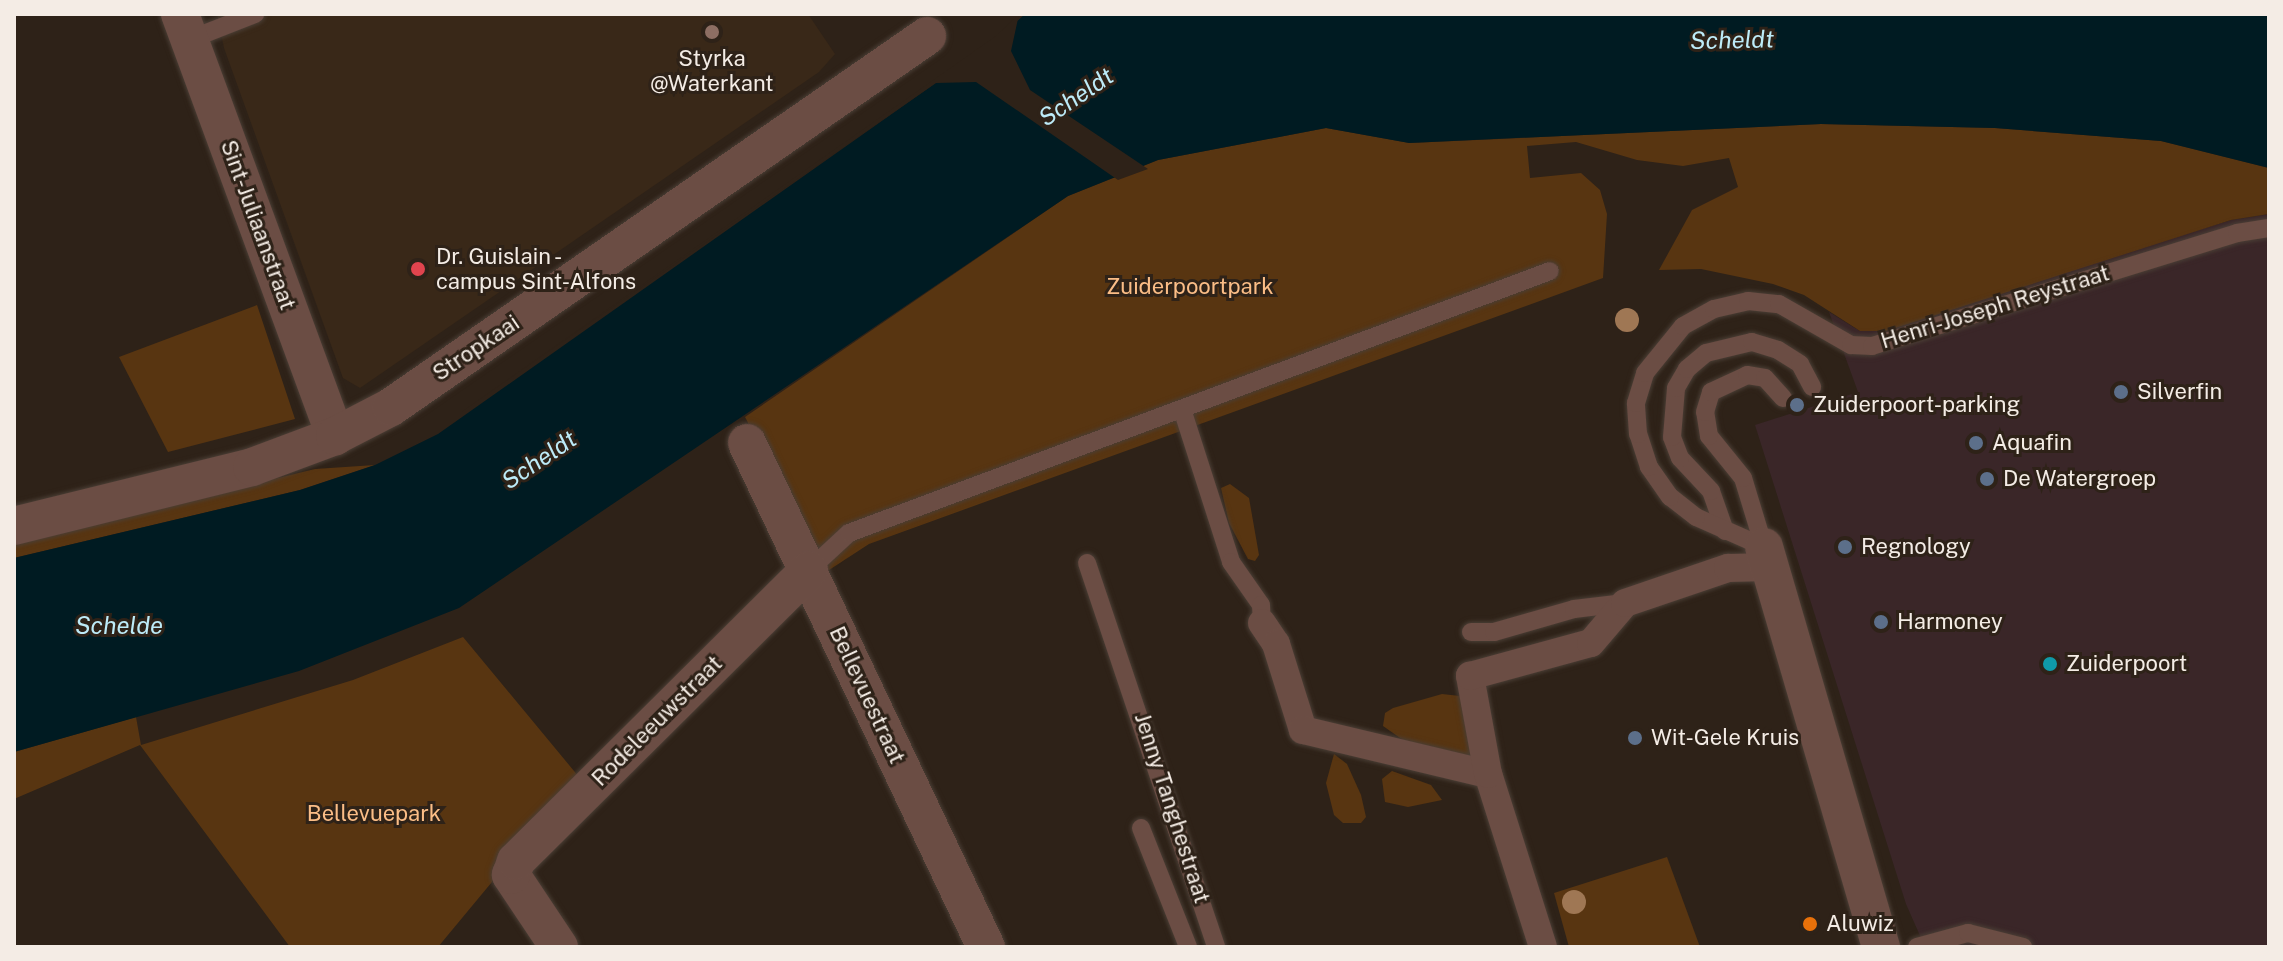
<!DOCTYPE html>
<style>
body{margin:0}
#map{position:relative;width:2283px;height:961px;overflow:hidden;background:#2e2218;font-family:"Public Sans",sans-serif}
div>[style]{position:absolute}
[style*='--x']{left:calc(var(--x)*1px);top:calc(var(--y)*1px);width:calc(var(--w)*1px);rotate:calc(var(--a)*1deg)}
.commercial>*{inset:0;background:#3a2628}
.built>*{inset:0;background:#392818}
.green>*{inset:0;background:#583511}
.water>*{inset:0;background:#001b22}
.pier>*{inset:0;background:#2e2218}
.roads{filter:drop-shadow(0 0 2px #4a3e35) drop-shadow(0 0 2px #4a3e35)}
.service>*{height:18px;margin:-9px;padding:0 9px;transform-origin:9px;border-radius:9px;background:#6b4d44}
.pedestrian>*{height:28px;margin:-14px;padding:0 14px;transform-origin:14px;border-radius:14px;background:#6b4d44}
.minor>*{height:38px;margin:-19px;padding:0 19px;transform-origin:19px;border-radius:19px;background:#6b4d44}
.trees>*{width:24px;height:24px;margin:-12px;border-radius:50%;background:#9f7754}
.dots>*{width:22px;height:22px;translate:-50% -50%;box-sizing:border-box;border:4px solid #2e2218;border-radius:50%}
span{translate:-50% -50%;white-space:nowrap;text-align:center;line-height:1.15;-webkit-text-stroke:6px #2e2218;paint-order:stroke}
.poi-label{font-size:22px;color:#f4ece5}
.left{translate:0 -50%;text-align:left}
.street-label{font-size:22px;color:#f4ece5}
.park-label{font-size:22px;color:#fbbd86}
.water-label{font-size:24px;color:#bdebf8;font-style:italic}
.frame{position:absolute;inset:0;border:16px solid #f4ece5;pointer-events:none}
</style>
<div id="map">
<div class="commercial">
<div style="clip-path:polygon(2269px 214px,2269px 947px,1925px 947px,1906px 904px,1755px 425px,1858px 392px,1829px 312px,1860px 331px,2231px 220px)"></div>
</div>
<div class="built">
<div style="clip-path:polygon(217px 14px,808px 14px,835px 54px,819px 72px,360px 388px,343px 378px,224px 48px)"></div>
</div>
<div class="green">
<div style="clip-path:polygon(1821px 124px,1995px 128px,2161px 141px,2269px 168px,2269px 214px,2231px 220px,1886px 331px,1860px 331px,1804px 295px,1773px 284px,1701px 269px,1659px 270px,1692px 210px,1738px 187px,1729px 158px,1683px 166px,1637px 160px,1576px 142px,1527px 146px,1530px 178px,1581px 173px,1600px 190px,1607px 214px,1603px 278px,869px 544px,826px 572px,745px 417px,1068px 196px,1158px 160px,1326px 128px,1410px 143px)"></div>
<div style="clip-path:polygon(257px 305px,295px 419px,168px 452px,119px 357px)"></div>
<div style="clip-path:polygon(375px 465px,300px 490px,14px 558px,14px 542px,315px 469px)"></div>
<div style="clip-path:polygon(1230px 484px,1249px 498px,1259px 555px,1255px 561px,1248px 559px,1229px 523px,1221px 488px)"></div>
<div style="clip-path:polygon(463px 637px,579px 777px,438px 947px,290px 947px,140px 745px,14px 799px,14px 752px,136px 717px,141px 745px,353px 680px)"></div>
<div style="clip-path:polygon(1442px 694px,1460px 696px,1471px 756px,1403px 740px,1383px 726px,1385px 713px,1393px 708px)"></div>
<div style="clip-path:polygon(1334px 754px,1347px 764px,1361px 795px,1366px 817px,1361px 823px,1343px 823px,1334px 815px,1326px 783px)"></div>
<div style="clip-path:polygon(1392px 771px,1431px 785px,1442px 800px,1408px 807px,1385px 802px,1382px 779px)"></div>
<div style="clip-path:polygon(1667px 857px,1700px 947px,1569px 947px,1554px 893px)"></div>
</div>
<div class="water">
<div style="clip-path:polygon(1025px 14px,2269px 14px,2269px 168px,2161px 141px,1995px 128px,1821px 124px,1409px 143px,1326px 128px,1158px 160px,1068px 196px,459px 608px,299px 671px,14px 752px,14px 558px,300px 490px,375px 465px,438px 434px,998px 39px)"></div>
</div>
<div class="pier">
<div style="clip-path:polygon(1019px 14px,1011px 51px,1030px 90px,1148px 169px,1118px 180px,976px 82px,936px 83px,460px 413px,996px 36px)"></div>
</div>
<div class="roads">
<div class="service">
<div style="--x:191;--y:39;--w:69;--a:-21.3"></div>
<div style="--x:1182;--y:409;--w:161;--a:72.2"></div>
<div style="--x:1231;--y:562;--w:52;--a:55.1"></div>
<div style="--x:1261;--y:605;--w:18;--a:87"></div>
<div style="--x:1725;--y:531;--w:42;--a:-109.3"></div>
<div style="--x:1711;--y:491;--w:45;--a:-133.2"></div>
<div style="--x:1680;--y:458;--w:22;--a:-111"></div>
<div style="--x:1672;--y:437;--w:49;--a:-85.3"></div>
<div style="--x:1676;--y:388;--w:22;--a:-60"></div>
<div style="--x:1687;--y:369;--w:25;--a:-40"></div>
<div style="--x:1706;--y:353;--w:47;--a:-13.4"></div>
<div style="--x:1752;--y:342;--w:27;--a:17"></div>
<div style="--x:1778;--y:350;--w:26;--a:32"></div>
<div style="--x:1800;--y:364;--w:26;--a:62"></div>
<div style="--x:1764;--y:547;--w:74;--a:-156.2"></div>
<div style="--x:1696;--y:517;--w:33;--a:-142"></div>
<div style="--x:1670;--y:497;--w:37;--a:-125"></div>
<div style="--x:1649;--y:467;--w:35;--a:-108"></div>
<div style="--x:1638;--y:434;--w:31;--a:-94"></div>
<div style="--x:1636;--y:403;--w:31;--a:-73"></div>
<div style="--x:1645;--y:373;--w:60;--a:-51"></div>
<div style="--x:1683;--y:326;--w:35;--a:-29"></div>
<div style="--x:1714;--y:309;--w:35;--a:-13"></div>
<div style="--x:1748;--y:301;--w:31;--a:6"></div>
<div style="--x:1779;--y:304;--w:83;--a:29.7"></div>
<div style="--x:1851;--y:345;--w:21;--a:3"></div>
<div style="--x:1872;--y:346;--w:382;--a:-17.2"></div>
<div style="--x:2237;--y:233;--w:32;--a:-9"></div>
<div style="--x:1764;--y:547;--w:72;--a:-106.9"></div>
<div style="--x:1743;--y:478;--w:54;--a:-129"></div>
<div style="--x:1709;--y:436;--w:24;--a:-99"></div>
<div style="--x:1705;--y:412;--w:21;--a:-73"></div>
<div style="--x:1711;--y:392;--w:40;--a:-25"></div>
<div style="--x:1747;--y:375;--w:18;--a:9"></div>
<div style="--x:1765;--y:378;--w:27;--a:48"></div>
<div style="--x:1087;--y:563;--w:405;--a:71.4"></div>
<div style="--x:809;--y:570;--w:54;--a:-42.8"></div>
<div style="--x:849;--y:533;--w:748;--a:-20.49"></div>
<div style="--x:1471;--y:632;--w:23;--a:0"></div>
<div style="--x:1494;--y:632;--w:83;--a:-16"></div>
<div style="--x:1574;--y:609;--w:51;--a:-6.7"></div>
<div style="--x:1141;--y:828;--w:128;--a:68.4"></div>
<div style="--x:1917;--y:947;--w:53;--a:-15.4"></div>
<div style="--x:1968;--y:933;--w:57;--a:14.3"></div>
</div>
<div class="pedestrian">
<div style="--x:1262;--y:623;--w:25;--a:56"></div>
<div style="--x:1276;--y:644;--w:90;--a:72.6"></div>
<div style="--x:1303;--y:730;--w:190;--a:13.4"></div>
<div style="--x:1543;--y:947;--w:182;--a:-107.6"></div>
<div style="--x:1488;--y:774;--w:100;--a:-100.4"></div>
<div style="--x:1470;--y:676;--w:125;--a:-15.3"></div>
<div style="--x:1591;--y:643;--w:52;--a:-49.6"></div>
<div style="--x:1625;--y:603;--w:109;--a:-18.8"></div>
<div style="--x:1728;--y:568;--w:42;--a:-1.4"></div>
</div>
<div class="minor">
<div style="--x:180;--y:14;--w:450;--a:69.8"></div>
<div style="--x:747;--y:443;--w:558;--a:64.63"></div>
<div style="--x:14;--y:526;--w:245;--a:-13.9"></div>
<div style="--x:252;--y:467;--w:89;--a:-20.5"></div>
<div style="--x:335;--y:436;--w:63;--a:-27.4"></div>
<div style="--x:391;--y:407;--w:652;--a:-34.69"></div>
<div style="--x:1764;--y:547;--w:417;--a:73.7"></div>
<div style="--x:559;--y:947;--w:87;--a:-123.7"></div>
<div style="--x:511;--y:875;--w:15;--a:-70"></div>
<div style="--x:516;--y:861;--w:413;--a:-44.8"></div>
</div>
</div>
<div class="trees">
<div style="left:1627px;top:320px"></div>
<div style="left:1574px;top:902px"></div>
</div>
<div class="dots">
<div style="left:712px;top:32px;background:#8d6e63"></div>
<div style="left:418px;top:269px;background:#e0444e"></div>
<div style="left:2121px;top:392px;background:#5c6f8a"></div>
<div style="left:1797px;top:405px;background:#5c6f8a"></div>
<div style="left:1976px;top:443px;background:#5c6f8a"></div>
<div style="left:1987px;top:479px;background:#5c6f8a"></div>
<div style="left:1845px;top:547px;background:#5c6f8a"></div>
<div style="left:1881px;top:622px;background:#5c6f8a"></div>
<div style="left:2050px;top:664px;background:#0f9aa8"></div>
<div style="left:1635px;top:738px;background:#5c6f8a"></div>
<div style="left:1810px;top:924px;background:#e8710a"></div>
</div>
<div class="poi-label">
<span style="left:712px;top:71px">Styrka<br>@Waterkant</span>
<span class="left" style="left:436px;top:269px">Dr. Guislain -<br>campus Sint-Alfons</span>
<span class="left" style="left:2137px;top:392px">Silverfin</span>
<span class="left" style="left:1813px;top:405px">Zuiderpoort-parking</span>
<span class="left" style="left:1992px;top:443px">Aquafin</span>
<span class="left" style="left:2003px;top:479px">De Watergroep</span>
<span class="left" style="left:1861px;top:547px">Regnology</span>
<span class="left" style="left:1897px;top:622px">Harmoney</span>
<span class="left" style="left:2066px;top:664px">Zuiderpoort</span>
<span class="left" style="left:1651px;top:738px">Wit-Gele Kruis</span>
<span class="left" style="left:1826px;top:924px">Aluwiz</span>
</div>
<div class="street-label">
<span style="left:258px;top:225px;rotate:70deg">Sint-Juliaanstraat</span>
<span style="left:1995px;top:307px;rotate:-17deg">Henri-Joseph Reystraat</span>
<span style="left:476px;top:348px;rotate:-34deg">Stropkaai</span>
<span style="left:867px;top:695px;rotate:65deg">Bellevuestraat</span>
<span style="left:657px;top:721px;rotate:-45deg">Rodeleeuwstraat</span>
<span style="left:1172px;top:808px;rotate:72deg">Jenny Tanghestraat</span>
</div>
<div class="park-label">
<span style="left:1190px;top:287px">Zuiderpoortpark</span>
<span style="left:374px;top:814px">Bellevuepark</span>
</div>
<div class="water-label">
<span style="left:1732px;top:40px;rotate:-1deg">Scheldt</span>
<span style="left:1076px;top:97px;rotate:-34deg">Scheldt</span>
<span style="left:539px;top:460px;rotate:-34deg">Scheldt</span>
<span style="left:119px;top:626px">Schelde</span>
</div>
<div class="frame"></div>
</div>
